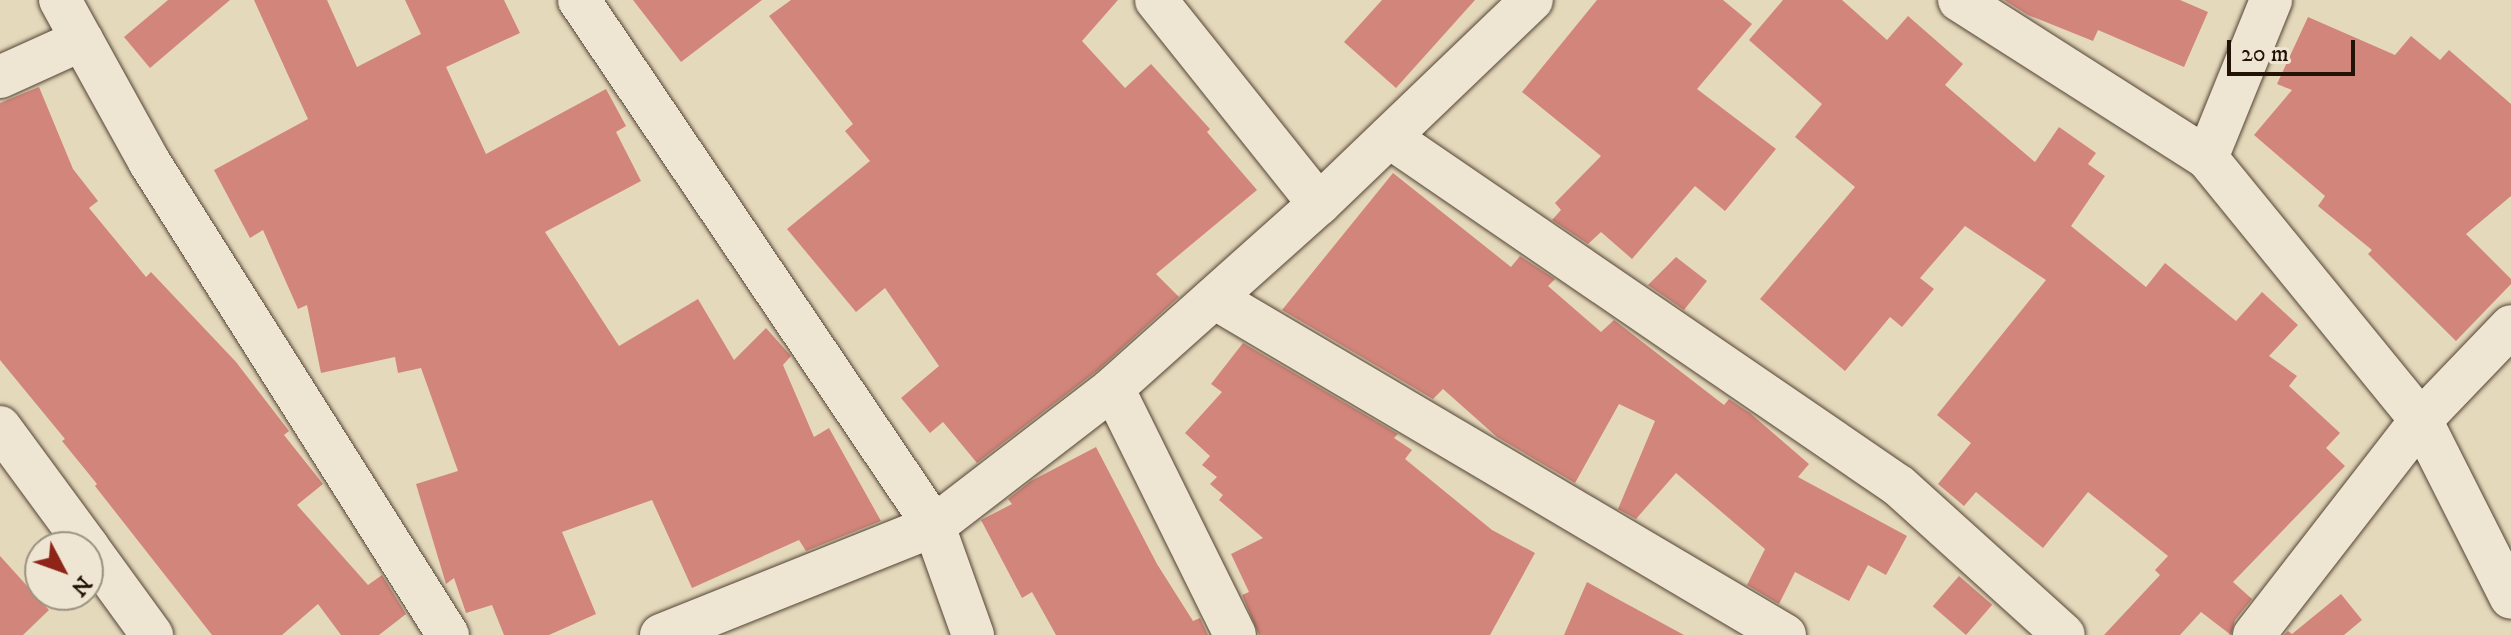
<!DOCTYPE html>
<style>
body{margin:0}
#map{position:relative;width:2511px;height:635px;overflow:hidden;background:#e5d9bc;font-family:"IM FELL DW Pica",serif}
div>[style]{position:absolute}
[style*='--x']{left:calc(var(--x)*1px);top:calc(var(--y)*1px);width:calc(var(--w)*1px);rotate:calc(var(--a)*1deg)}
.building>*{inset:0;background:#d2857b;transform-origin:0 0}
.roads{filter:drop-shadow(0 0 2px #544434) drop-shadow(0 0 2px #544434)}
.minor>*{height:42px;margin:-21px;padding:0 21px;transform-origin:21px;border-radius:21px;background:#eee6d3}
span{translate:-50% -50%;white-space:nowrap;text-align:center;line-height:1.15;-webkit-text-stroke:6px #eee6d3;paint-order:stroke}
.north{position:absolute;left:24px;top:531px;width:80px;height:80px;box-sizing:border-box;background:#eee6d3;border:2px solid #9d9281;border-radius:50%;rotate:131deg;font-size:22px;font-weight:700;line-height:32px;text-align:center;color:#231306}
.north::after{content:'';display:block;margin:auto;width:28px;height:36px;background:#8f2418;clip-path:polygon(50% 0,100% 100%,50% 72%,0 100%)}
.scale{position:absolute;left:2227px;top:40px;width:128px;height:36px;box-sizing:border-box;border:4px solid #231306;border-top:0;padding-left:10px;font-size:24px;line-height:28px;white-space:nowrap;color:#231306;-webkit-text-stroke:6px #eee6d3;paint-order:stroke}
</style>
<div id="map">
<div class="building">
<div style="clip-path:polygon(168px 0,230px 0,150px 68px,124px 37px)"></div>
<div style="clip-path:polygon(254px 0,327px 0,357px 67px,421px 34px,405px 0,504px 0,520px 33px,446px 67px,486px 154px,606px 89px,626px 126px,616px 132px,641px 181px,545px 232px,619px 346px,698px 299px,734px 360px,766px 328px,791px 356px,783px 365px,814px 437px,829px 428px,881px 521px,806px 551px,799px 540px,692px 588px,652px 500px,562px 532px,596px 614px,549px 635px,504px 635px,492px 605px,466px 613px,454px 578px,446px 584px,416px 484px,458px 471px,421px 368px,398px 373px,395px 357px,321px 373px,307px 305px,298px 309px,263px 230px,250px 238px,214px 170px,308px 119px)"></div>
<div style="clip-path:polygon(633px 0,762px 0,681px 62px)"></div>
<div style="clip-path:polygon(791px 0,1118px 0,1082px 41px,1125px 88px,1151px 64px,1210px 129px,1207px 132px,1257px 190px,1156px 274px,1179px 297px,1098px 370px,977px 463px,943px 422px,930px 433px,901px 398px,939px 366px,885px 288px,856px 312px,787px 229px,870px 161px,845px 131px,853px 124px,769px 16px)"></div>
<div style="clip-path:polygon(1382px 0,1475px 0,1396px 88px,1344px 42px)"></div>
<div style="clip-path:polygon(1597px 0,1723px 0,1752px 24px,1697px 89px,1776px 149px,1725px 211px,1695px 186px,1632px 259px,1601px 232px,1588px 244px,1552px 220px,1561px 210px,1555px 203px,1601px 156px,1522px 92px)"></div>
<div style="clip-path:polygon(1783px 0,1842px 0,1887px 40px,1908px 16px,1963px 64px,1945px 85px,2035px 162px,2059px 127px,2096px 153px,2088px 164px,2105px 176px,2071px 226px,2146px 287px,2165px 263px,2236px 321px,2262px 292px,2298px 325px,2269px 356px,2297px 376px,2289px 386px,2340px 433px,2326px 448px,2345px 466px,2233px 582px,2252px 599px,2235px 620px,2231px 635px,2201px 612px,2180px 635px,2104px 635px,2160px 575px,2155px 570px,2168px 556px,2088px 492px,2043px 548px,1976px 492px,1964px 506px,1938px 484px,1971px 443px,1937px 415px,2046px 280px,1965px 226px,1920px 278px,1934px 289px,1902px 327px,1890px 317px,1845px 371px,1760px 299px,1855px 187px,1795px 137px,1822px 104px,1749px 40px)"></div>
<div style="clip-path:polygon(2004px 0,2180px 0,2208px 12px,2184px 67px,2098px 30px,2093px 41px,2028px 15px)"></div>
<div style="clip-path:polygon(2308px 17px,2395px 55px,2411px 36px,2440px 60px,2449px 50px,2511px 104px,2511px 196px,2466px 234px,2511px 279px,2511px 284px,2456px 341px,2368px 254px,2372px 250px,2318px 206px,2325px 196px,2254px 135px,2292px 90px,2277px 84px)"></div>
<div style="clip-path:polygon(39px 87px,73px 169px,98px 201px,89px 208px,146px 277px,151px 272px,236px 362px,289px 431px,284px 435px,323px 484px,297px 505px,368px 585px,382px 575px,406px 614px,379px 635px,341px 635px,318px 604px,282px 635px,212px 635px,95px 486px,97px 484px,62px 441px,65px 439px,0 360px,0 103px)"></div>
<div style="clip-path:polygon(1393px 173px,1511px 267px,1520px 256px,1555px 279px,1548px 286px,1601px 332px,1614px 320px,1724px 405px,1729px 399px,1750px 413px,1809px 464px,1798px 477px,1907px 536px,1886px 575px,1868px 565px,1849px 601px,1795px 572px,1779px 604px,1747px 585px,1765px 549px,1676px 473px,1636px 519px,1618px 509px,1655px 421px,1619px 404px,1575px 483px,1497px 437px,1443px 389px,1433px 399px,1282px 310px)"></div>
<div style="clip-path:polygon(1676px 257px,1707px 281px,1684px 310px,1648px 285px)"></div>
<div style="clip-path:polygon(1243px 343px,1398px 434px,1394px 438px,1412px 450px,1405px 459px,1492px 530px,1535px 553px,1490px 635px,1259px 635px,1242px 595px,1249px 592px,1231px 554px,1263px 538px,1219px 500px,1223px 495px,1210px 484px,1217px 477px,1202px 465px,1210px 456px,1185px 433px,1222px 392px,1211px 384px)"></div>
<div style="clip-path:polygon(1096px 447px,1157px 564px,1193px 621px,1200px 618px,1208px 635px,1056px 635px,1032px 592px,1022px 598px,981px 520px,1012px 504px,1008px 499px,1031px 481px)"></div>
<div style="clip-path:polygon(0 556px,49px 610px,23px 635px,0 635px)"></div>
<div style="left:1959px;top:576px;width:44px;height:40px;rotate:41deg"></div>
<div style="clip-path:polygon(1587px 582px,1614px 597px,1684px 635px,1564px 635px)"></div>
<div style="clip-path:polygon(2341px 594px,2362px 620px,2344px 635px,2284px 635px,2288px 631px,2292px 634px)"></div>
</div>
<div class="roads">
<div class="minor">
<div style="--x:60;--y:0;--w:46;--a:61.2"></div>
<div style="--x:579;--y:0;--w:635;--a:55.98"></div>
<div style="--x:934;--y:526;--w:116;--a:70.3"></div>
<div style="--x:1156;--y:0;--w:261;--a:51.4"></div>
<div style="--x:1959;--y:0;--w:294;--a:32.5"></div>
<div style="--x:2207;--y:158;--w:338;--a:50.8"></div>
<div style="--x:2421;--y:420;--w:199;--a:63.2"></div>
<div style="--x:0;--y:77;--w:90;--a:-24.3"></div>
<div style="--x:82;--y:40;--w:141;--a:61.1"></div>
<div style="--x:150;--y:163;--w:558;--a:57.73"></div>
<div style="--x:1389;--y:137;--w:618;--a:34.38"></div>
<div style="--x:1899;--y:486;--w:222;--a:42.1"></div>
<div style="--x:2207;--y:158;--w:170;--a:-67.9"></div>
<div style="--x:1214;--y:298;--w:663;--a:30.55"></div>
<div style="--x:1113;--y:388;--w:275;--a:63.7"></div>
<div style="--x:0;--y:427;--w:149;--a:53.7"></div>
<div style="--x:88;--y:547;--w:109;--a:54"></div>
<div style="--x:661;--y:635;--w:294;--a:-21.8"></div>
<div style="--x:934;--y:526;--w:226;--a:-37.6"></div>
<div style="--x:1113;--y:388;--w:276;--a:-41.8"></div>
<div style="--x:1319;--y:204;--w:295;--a:-43.8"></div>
<div style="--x:2254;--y:635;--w:272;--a:-52.2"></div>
<div style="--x:2421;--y:420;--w:130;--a:-46.2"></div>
</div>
</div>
<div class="north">N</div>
<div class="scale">20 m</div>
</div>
